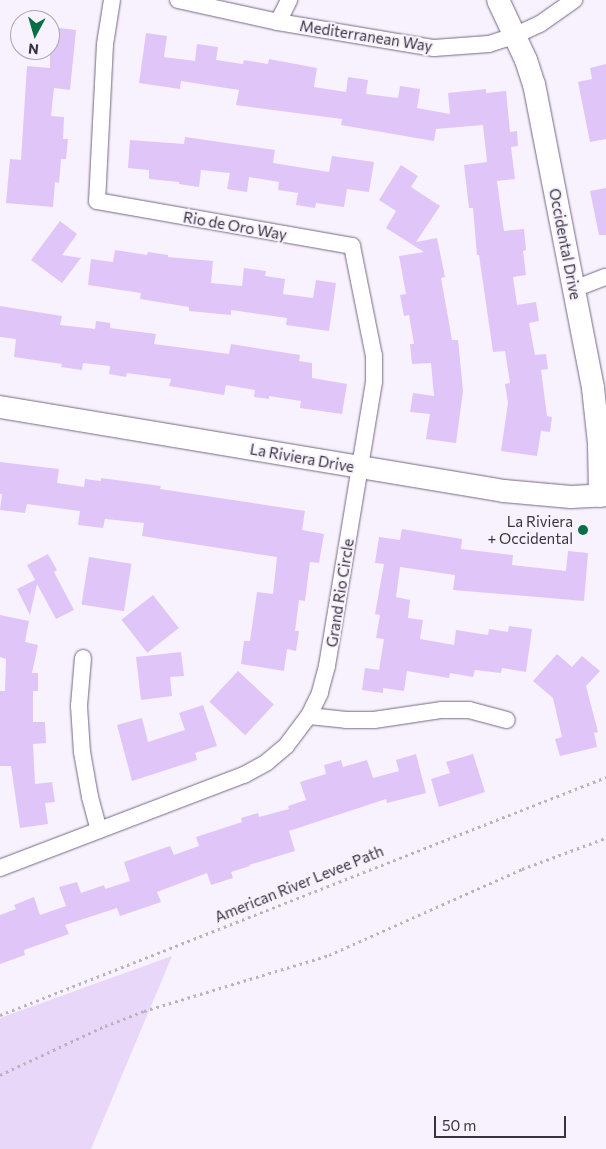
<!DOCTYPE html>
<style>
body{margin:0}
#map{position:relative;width:606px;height:1149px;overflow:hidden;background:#f8f2ff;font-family:Commissioner,sans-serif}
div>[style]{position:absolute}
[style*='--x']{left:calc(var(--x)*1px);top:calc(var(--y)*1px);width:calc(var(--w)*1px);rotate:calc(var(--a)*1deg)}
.green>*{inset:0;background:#e8d7f8}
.building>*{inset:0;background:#e0c5f9;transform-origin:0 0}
.path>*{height:3px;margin-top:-1.5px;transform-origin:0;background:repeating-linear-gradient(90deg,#b9b3c0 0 2.5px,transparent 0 6.5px)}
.roads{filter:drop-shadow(0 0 1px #766883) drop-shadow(0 0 1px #766883)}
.street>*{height:16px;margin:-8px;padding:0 8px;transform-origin:8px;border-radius:8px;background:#fff}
.secondary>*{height:22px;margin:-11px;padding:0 11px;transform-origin:11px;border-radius:11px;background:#fff}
.dots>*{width:14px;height:14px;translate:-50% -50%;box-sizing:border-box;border:2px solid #f8f2ff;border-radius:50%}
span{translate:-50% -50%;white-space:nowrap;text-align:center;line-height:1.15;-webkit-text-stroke:4px #f8f2ff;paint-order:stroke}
.street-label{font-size:15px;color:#39333f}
.poi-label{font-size:15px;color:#39333f}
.right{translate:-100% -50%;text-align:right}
.north{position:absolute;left:10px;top:10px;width:50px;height:50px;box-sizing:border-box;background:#f8f2ff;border:1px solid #aca6b2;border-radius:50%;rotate:186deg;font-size:14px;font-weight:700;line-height:20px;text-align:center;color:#39333f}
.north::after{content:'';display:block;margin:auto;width:18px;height:22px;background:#086e45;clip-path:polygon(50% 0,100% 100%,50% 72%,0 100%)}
.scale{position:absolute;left:434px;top:1116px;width:132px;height:22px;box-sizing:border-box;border:2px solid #39333f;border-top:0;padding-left:6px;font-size:15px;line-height:18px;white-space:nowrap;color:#39333f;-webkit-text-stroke:4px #f8f2ff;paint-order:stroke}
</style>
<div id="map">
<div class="green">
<div style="clip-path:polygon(172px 956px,91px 1149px,0 1149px,0 1018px)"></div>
</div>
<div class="building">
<div style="clip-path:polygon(50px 27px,76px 30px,70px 90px,54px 88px,51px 116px,64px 117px,63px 139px,68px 139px,66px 159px,61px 159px,59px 183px,55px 182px,53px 207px,6px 203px,10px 159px,21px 160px,27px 66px,50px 68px)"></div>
<div style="clip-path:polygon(146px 33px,167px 36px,164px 57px,195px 61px,197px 44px,218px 47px,216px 60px,243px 64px,244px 60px,268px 64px,269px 59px,317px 68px,314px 87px,346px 92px,348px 77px,368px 80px,366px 94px,398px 98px,400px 86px,420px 89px,417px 108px,450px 114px,448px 93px,486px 89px,486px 93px,506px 91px,510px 132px,517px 131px,518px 146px,511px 147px,515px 179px,497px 181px,501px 211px,504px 231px,524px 229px,526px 250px,523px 251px,526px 275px,513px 277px,517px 305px,536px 302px,539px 321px,529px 323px,535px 355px,546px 354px,548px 369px,541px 370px,547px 416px,552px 417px,550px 432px,541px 431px,537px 456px,501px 451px,508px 403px,505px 384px,510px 383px,505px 351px,493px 352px,479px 255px,477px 255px,473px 208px,469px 208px,464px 165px,487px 162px,483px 125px,436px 129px,434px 141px,341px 125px,342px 119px,236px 105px,239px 90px,181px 81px,180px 89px,139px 83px)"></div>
<div style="clip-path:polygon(606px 64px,606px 139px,590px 142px,578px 82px,592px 79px,590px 68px)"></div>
<div style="clip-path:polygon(185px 137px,275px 150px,273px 163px,329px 172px,332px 156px,374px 162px,369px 192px,347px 189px,344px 207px,316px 203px,315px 208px,296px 205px,298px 193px,278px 190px,279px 182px,249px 177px,247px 192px,227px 189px,230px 173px,201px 170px,199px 187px,179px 184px,179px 182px,149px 179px,149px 170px,128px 168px,130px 140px,184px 144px)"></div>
<div style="clip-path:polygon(401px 165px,418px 176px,411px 187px,440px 206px,416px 242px,437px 238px,445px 277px,441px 278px,452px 340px,458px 340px,463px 391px,456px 443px,426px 439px,430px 414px,410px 412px,413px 393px,434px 396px,431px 363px,412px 364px,410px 344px,414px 344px,409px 315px,404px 316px,400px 295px,406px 294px,399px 256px,424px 252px,386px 228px,396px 211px,379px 200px)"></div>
<div style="clip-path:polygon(606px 188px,606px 235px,599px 235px,590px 191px)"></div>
<div style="clip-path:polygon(60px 221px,77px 234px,62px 255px,81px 258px,62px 283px,31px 260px)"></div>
<div style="clip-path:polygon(115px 250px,147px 255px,148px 252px,168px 255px,168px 257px,213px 261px,211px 283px,242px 286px,244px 268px,266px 271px,265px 276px,285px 279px,283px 294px,313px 298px,316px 280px,336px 283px,329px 331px,286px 325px,287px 318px,231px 310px,231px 315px,189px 311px,189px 307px,140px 299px,141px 293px,88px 285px,91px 259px,113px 262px)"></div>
<div style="clip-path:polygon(0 306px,62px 316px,60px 325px,95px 329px,96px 321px,110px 323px,110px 328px,156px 334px,154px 344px,229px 354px,231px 344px,300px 355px,299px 361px,312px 363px,312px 378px,347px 384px,342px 414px,300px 408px,301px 401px,269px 396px,269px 399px,254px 397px,255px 390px,226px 385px,224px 395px,169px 386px,171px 379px,127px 373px,126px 377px,109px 374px,110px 366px,83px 363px,82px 370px,61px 367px,62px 364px,14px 357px,16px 339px,0 337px)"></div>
<div style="clip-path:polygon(0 462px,59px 469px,57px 483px,84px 487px,85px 479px,101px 481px,101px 478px,161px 486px,160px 489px,305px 511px,302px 530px,324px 534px,319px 563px,310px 562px,305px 601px,299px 600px,295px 631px,299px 631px,296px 651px,287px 649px,284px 671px,241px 664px,244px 641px,250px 641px,257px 592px,273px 594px,277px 557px,142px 536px,144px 523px,105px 519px,103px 528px,78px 525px,80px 511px,27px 504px,25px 513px,0 510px,2px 494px,0 494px)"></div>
<div style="clip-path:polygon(402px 529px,462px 539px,461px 549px,513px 555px,512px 565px,566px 571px,568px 551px,588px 553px,584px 601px,453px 590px,455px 575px,400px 567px,396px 597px,410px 600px,408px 618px,423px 620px,420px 639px,454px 645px,456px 630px,488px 635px,489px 629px,508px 632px,509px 626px,532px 629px,526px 672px,502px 668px,501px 673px,475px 670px,473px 677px,450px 673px,449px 678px,407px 671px,404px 691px,383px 688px,383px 693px,362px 690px,365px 668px,379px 670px,384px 639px,376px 638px,380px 615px,375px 614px,384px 564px,375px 563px,379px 537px,400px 540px)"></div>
<div style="clip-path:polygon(48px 554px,57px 570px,54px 572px,74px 610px,56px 619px,37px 584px,30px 615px,17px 589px,35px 580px,27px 565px)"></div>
<div style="left:89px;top:557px;width:43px;height:48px;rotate:9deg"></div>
<div style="left:153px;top:595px;width:42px;height:40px;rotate:52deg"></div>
<div style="clip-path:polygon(0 615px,29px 621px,25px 642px,38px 645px,32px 673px,38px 673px,38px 691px,33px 691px,33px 722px,45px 722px,46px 743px,33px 744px,35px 784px,52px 782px,55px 802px,45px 803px,48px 824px,20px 828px,11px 766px,0 766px,0 691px,5px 691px,6px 659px,0 657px)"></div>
<div style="clip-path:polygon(181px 652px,184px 676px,170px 677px,172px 696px,141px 700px,136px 657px)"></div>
<div style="clip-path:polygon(557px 654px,572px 667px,582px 656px,600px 671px,586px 686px,598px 732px,594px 733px,597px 747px,560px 756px,555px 739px,562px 737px,553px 698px,533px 681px)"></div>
<div style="left:238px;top:671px;width:49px;height:42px;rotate:43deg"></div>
<div style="clip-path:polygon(203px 705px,217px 746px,195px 753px,197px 760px,132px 781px,117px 725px,142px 718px,148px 742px,185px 730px,179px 713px)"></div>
<div style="clip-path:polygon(416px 754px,426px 793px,387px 803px,386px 799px,289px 831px,295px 851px,249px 865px,250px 866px,231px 872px,233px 878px,211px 885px,207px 873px,157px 892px,161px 902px,120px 916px,117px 908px,65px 925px,69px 934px,24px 950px,25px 955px,0 964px,0 915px,16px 909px,14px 905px,34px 897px,40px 915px,66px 906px,59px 887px,77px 882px,81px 893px,104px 885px,105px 889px,130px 881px,124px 862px,170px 846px,174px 855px,199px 846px,196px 837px,242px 822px,241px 818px,258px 813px,259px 817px,289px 809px,288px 806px,306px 800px,300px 782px,326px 774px,324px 765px,341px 760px,343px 767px,367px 760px,373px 778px,399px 771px,396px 760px)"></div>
<div style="clip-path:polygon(473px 754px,485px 792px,439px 807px,431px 779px,450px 773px,446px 762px)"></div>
</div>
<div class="path">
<div style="--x:0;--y:1015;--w:651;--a:-21.44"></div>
<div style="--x:0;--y:1075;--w:116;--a:-25"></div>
<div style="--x:105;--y:1026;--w:42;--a:-21"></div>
<div style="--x:144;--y:1011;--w:193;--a:-16.8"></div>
<div style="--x:329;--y:955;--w:211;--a:-24"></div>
<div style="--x:522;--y:869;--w:90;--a:-20.3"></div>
</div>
<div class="roads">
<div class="street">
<div style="--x:112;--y:0;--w:45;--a:99"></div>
<div style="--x:105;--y:44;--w:157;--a:92.9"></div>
<div style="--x:97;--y:201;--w:259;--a:10"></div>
<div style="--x:352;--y:246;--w:112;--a:78.7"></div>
<div style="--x:374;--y:356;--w:26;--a:90"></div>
<div style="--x:374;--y:382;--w:288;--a:99.4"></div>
<div style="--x:327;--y:666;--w:28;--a:105"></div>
<div style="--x:320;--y:693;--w:25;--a:116"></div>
<div style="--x:178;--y:0;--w:102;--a:12.4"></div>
<div style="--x:278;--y:22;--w:158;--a:9.5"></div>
<div style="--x:434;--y:48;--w:55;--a:-4.2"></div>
<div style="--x:489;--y:44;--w:28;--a:-18"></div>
<div style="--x:516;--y:35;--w:26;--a:-25"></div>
<div style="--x:540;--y:24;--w:42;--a:-35.2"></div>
<div style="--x:278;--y:22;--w:25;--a:-63"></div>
<div style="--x:574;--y:289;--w:34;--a:-21"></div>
<div style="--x:83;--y:658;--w:48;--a:94.8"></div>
<div style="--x:79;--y:706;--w:46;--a:86.3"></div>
<div style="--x:82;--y:752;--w:46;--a:79.9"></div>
<div style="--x:90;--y:797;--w:34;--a:75"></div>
<div style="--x:0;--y:868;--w:261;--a:-20.9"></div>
<div style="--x:244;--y:775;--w:26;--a:-29"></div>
<div style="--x:267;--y:762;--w:25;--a:-40"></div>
<div style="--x:286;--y:746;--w:38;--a:-53"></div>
<div style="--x:309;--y:716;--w:37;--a:6"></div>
<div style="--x:346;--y:720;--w:28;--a:0"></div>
<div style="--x:374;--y:720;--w:69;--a:-8.4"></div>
<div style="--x:442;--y:710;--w:27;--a:0"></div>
<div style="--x:469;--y:710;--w:39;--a:15"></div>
</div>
<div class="secondary">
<div style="--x:498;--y:0;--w:66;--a:65"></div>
<div style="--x:526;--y:60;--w:25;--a:72"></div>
<div style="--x:534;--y:84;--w:310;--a:79"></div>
<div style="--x:593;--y:388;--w:55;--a:83.8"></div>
<div style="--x:599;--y:443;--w:53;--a:88.9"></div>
<div style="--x:0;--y:407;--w:511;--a:9.46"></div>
<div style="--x:504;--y:491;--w:67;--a:5.1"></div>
<div style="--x:571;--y:497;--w:35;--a:-3"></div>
</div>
</div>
<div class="dots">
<div style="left:583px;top:530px;background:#086e45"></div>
</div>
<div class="street-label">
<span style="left:366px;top:36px;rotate:9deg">Mediterranean Way</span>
<span style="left:235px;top:226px;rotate:10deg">Rio de Oro Way</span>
<span style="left:565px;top:244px;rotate:79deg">Occidental Drive</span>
<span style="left:302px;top:458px;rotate:10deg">La Riviera Drive</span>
<span style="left:340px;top:593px;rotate:-81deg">Grand Rio Circle</span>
<span style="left:299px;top:884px;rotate:-22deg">American River Levee Path</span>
</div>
<div class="poi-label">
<span class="right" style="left:573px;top:530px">La Riviera<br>+ Occidental</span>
</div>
<div class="north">N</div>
<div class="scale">50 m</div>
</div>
